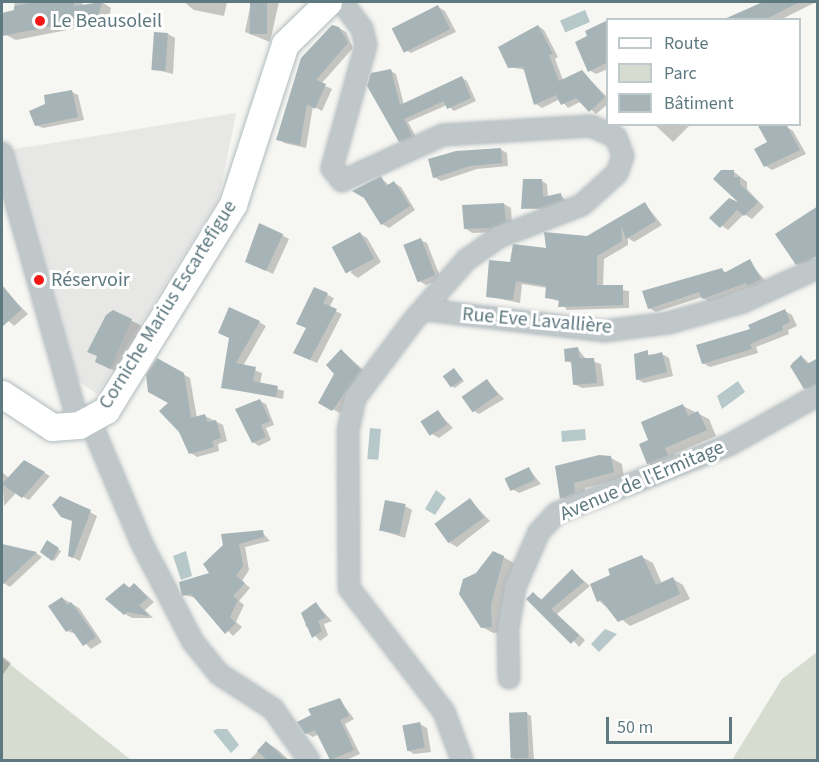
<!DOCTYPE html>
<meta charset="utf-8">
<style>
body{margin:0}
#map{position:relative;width:819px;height:762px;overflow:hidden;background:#f6f6f2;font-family:"Source Sans 3",sans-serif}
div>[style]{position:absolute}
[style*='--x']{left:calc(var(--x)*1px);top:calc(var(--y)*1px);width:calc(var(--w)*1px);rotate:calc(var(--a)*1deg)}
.built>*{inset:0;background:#e7e7e6}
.green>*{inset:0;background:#d7dcd1}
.water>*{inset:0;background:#b6c8ca;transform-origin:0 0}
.shadow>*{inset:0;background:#0003;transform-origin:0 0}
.building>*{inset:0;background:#a7b4b7;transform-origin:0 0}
.roads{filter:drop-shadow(0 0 2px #b2bbbe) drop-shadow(0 0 2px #b2bbbe)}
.minor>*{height:20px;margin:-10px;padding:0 10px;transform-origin:10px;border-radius:10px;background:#c0c7c9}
.secondary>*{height:27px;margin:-13.5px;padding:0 13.5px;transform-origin:13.5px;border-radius:13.5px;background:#fff}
.dots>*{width:16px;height:16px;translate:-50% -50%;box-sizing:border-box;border:3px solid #fff;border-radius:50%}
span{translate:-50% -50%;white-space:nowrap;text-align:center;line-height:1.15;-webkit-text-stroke:6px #fff;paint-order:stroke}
.poi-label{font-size:20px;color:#5e7980}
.left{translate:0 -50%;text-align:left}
.street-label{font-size:20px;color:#5e7980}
.frame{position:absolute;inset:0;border:3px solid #5e7980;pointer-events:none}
.legend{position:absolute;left:606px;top:18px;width:195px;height:108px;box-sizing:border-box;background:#fff;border:2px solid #bfc9cc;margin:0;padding:8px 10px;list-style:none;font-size:18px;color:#5e7980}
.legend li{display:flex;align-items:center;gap:12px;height:30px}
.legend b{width:30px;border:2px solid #bfc9cc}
.scale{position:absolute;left:606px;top:717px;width:126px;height:27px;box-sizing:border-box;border:3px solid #5e7980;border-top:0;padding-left:8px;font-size:18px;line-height:21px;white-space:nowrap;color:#5e7980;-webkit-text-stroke:4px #fff;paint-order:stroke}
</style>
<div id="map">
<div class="built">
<div style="clip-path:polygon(236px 113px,219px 198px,97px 394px,78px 381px,9px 150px)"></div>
</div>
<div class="green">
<div style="clip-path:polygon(817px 652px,817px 760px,732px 760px,782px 679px)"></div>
<div style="clip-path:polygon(2px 658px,131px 760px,2px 760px)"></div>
</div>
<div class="water">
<div style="left:585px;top:10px;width:13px;height:27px;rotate:67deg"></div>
<div style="clip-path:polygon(738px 381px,745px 392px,722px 409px,717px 396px)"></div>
<div style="left:370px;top:428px;width:11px;height:31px;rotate:5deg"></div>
<div style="left:585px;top:429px;width:11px;height:24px;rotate:85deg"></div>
<div style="clip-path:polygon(436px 490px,446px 498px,435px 515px,425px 509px)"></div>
<div style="clip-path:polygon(186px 551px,192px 576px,181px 580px,173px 556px)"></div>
<div style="clip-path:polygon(605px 629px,617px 634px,599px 652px,591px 644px)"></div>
<div style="clip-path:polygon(217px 729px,227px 729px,239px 745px,231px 753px,213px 731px)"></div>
</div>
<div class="shadow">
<div style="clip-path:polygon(14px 2px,82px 2px,83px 6px,102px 2px,111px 8px,108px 22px,16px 40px,6px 35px,16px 11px)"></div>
<div style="clip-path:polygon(184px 2px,227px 2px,224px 16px,194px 10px)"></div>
<div style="clip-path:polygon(251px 2px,279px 2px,270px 42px,245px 32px)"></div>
<div style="clip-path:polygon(762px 2px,816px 2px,780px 20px,736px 20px,739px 14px)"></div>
<div style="clip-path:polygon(438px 7px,445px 11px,456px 32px,411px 53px,404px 49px)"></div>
<div style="clip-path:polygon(608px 24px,608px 69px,596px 74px,589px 70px)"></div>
<div style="clip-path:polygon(538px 26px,544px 30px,558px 57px,555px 59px,563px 80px,582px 72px,608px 98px,608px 104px,596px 114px,582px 101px,568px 108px,560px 99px,542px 108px,536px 104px,526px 70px,509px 67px)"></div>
<div style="clip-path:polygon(339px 28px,346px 32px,353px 48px,321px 84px,332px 89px,322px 111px,313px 106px,306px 148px,284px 143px,278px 139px)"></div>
<div style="clip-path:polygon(168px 34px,175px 38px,173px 74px,153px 69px)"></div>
<div style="clip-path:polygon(391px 71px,396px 74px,404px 105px,462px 78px,467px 81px,476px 101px,454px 111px,447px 105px,408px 122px,417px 139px,406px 144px,400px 141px)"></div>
<div style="clip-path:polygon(72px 92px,78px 95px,84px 120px,43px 128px,36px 125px)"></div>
<div style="clip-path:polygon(654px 124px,691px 124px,673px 142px)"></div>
<div style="clip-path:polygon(787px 127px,793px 131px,806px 154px,772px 170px,766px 166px,769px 143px)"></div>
<div style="clip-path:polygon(500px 149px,507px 153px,508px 166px,477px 169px,441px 181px,434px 177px)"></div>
<div style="clip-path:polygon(733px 171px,747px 182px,747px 189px,764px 207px,752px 219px,744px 214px,728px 230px,711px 218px,744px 206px,715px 179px)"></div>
<div style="clip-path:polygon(381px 178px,390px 186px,394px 183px,401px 187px,415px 210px,389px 228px,382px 224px)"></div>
<div style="clip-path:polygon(542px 181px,547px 184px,548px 197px,561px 195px,567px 202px,546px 210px,522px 208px)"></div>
<div style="clip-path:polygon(504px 204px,511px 208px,512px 225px,498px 232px,472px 233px,465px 228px)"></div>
<div style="clip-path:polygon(645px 204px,662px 225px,634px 242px,628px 238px,628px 245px,604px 259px,603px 287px,629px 291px,629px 308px,567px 310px,561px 302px,546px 297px,548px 288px,522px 284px,520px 303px,487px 296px,511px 264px,587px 238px)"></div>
<div style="clip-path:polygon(360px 234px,367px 238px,381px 262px,358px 278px,351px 273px)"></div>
<div style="clip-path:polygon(282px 235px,289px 239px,273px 274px,254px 265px)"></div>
<div style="clip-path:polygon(420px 240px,427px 243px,441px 279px,426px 285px,419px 281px)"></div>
<div style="clip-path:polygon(811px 256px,814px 261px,802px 266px,797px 264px)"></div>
<div style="clip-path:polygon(749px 261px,766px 282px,709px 302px,702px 297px,656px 312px,649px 308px,722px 270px,727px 273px)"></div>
<div style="clip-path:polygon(315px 289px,334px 298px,329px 308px,342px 314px,317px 363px,301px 356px)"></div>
<div style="clip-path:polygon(4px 290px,28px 314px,14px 326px,2px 315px)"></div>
<div style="clip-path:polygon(113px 311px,142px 326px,120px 373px,106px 367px)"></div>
<div style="clip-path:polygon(785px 311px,792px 315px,797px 326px,788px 330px,789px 334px,756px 347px,758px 353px,710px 367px,703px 363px)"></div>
<div style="clip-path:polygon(259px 322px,266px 326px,243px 366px,262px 373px,260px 384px,284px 391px,283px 399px,223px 387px,231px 338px)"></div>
<div style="clip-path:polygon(578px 349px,586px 359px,601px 364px,604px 386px,582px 388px,574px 384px,573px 364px,567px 361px)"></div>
<div style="clip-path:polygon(342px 351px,368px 374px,340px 413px,320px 403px,336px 374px)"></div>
<div style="clip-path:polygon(662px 354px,669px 358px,673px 376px,644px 383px,637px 379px,635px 355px)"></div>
<div style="clip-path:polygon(801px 356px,810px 364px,818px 362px,818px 390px,812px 392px,805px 388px,792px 363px)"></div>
<div style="clip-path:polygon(157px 360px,190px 378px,197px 418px,205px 416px,223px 425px,227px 441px,218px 444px,219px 451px,197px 457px,191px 453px)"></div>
<div style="clip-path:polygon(454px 370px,464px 381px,455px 388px,452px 386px)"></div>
<div style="clip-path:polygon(487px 381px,504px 399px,479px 414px,472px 410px)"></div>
<div style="clip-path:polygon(260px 401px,266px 404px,274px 425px,266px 428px,271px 440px,259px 446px,253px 442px)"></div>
<div style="clip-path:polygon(683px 406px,709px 419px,716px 436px,674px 454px,677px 462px,658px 469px,648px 463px,650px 441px)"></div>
<div style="clip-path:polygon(438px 412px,453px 428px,439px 438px,432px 434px)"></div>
<div style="clip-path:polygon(611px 458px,622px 464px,624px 478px,585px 488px,586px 499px,573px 504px,562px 498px,556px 467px)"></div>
<div style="clip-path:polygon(24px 461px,50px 476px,29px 500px,16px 493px,4px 506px,2px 472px,9px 478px)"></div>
<div style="clip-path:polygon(529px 469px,541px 484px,519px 493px,512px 489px)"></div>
<div style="clip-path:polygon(470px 500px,490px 521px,457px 547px,450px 543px)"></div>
<div style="clip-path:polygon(405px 506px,412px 510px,405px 538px,380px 530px)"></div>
<div style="clip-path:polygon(90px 512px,97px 516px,80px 561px,70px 556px)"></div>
<div style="clip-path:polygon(262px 532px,270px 541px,245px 547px,249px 570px,242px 581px,250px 588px,239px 601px,244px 605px,236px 622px,242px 627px,233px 636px,196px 598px,184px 595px,211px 574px,225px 545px)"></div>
<div style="left:48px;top:542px;width:16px;height:12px;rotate:35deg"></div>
<div style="clip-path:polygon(2px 546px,36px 553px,42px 557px,10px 587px,2px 582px)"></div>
<div style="clip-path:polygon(503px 557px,514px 563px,501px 612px,503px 632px,493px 633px,482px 627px,477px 574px)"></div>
<div style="clip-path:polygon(642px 557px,653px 563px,662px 584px,673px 579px,683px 585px,690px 599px,630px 626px,599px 601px,612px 575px)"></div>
<div style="clip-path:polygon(572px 571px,590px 586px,557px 614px,585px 640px,579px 647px,533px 594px,543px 600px)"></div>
<div style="clip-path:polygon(135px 584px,154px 602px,145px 610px,153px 618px,132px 618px,125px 614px,125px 585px,131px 588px)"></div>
<div style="clip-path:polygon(62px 598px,79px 608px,102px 642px,91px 649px,76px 634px,67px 631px)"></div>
<div style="clip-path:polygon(316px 604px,332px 621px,324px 624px,328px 635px,320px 641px,305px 625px)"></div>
<div style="clip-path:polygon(2px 656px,11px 663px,2px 676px)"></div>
<div style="clip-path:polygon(340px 700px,354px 719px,345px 724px,360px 754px,346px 760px,332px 760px,319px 734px,313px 737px,306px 733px,313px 716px,310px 710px)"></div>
<div style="clip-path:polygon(526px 713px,531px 716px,534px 760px,517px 760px,513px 758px)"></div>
<div style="clip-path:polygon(420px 724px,427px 728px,431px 752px,414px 754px,407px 750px)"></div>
<div style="clip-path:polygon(267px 743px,277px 749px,289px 760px,249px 760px)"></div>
</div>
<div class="building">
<div style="clip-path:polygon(35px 2px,74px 2px,74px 6px,102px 2px,98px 17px,2px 36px,2px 13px,14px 10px,14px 6px)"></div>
<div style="left:250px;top:2px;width:17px;height:32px"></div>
<div style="clip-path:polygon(763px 2px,800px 2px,764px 20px,722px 20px)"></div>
<div style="left:438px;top:5px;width:27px;height:52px;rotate:63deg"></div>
<div style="clip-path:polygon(608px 20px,608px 62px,588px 72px,575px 42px,587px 36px,585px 31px)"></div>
<div style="clip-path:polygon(332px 25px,339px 27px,348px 43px,316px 80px,326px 84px,315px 109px,307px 104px,300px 145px,276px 140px,301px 58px)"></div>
<div style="clip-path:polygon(538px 25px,553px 54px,549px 55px,559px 81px,582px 70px,605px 97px,589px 112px,576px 98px,561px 105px,556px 95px,534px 105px,523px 67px,508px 68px,498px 47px)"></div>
<div style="left:154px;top:32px;width:14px;height:38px;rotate:4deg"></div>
<div style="clip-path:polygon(391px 69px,400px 105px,462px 76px,471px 98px,447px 109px,444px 101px,404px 119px,412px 136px,399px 142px,367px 86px,371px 73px)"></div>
<div style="clip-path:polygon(72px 90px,78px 117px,35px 126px,29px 111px,45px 104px,44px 95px)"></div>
<div style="clip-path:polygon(757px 124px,786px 124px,800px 150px,764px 167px,754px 149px,767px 142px)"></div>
<div style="clip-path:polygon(501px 148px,502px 163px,470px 166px,433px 178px,428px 159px,456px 151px)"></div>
<div style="clip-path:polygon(721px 170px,734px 170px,734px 177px,740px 177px,740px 184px,758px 202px,744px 216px,737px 210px,720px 228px,709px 218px,729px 198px,738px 202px,713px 179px)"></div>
<div style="clip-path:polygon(381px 176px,386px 186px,394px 181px,410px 206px,381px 225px,364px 198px,352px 191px)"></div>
<div style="clip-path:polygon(523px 179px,542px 179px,543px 197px,561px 193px,562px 200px,540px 208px,521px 209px)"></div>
<div style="clip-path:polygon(645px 202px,656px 221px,626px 239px,621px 225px,622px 241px,597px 256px,597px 285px,623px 285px,623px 305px,558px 307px,559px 300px,545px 298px,546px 286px,516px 281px,513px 300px,486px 297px,489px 260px,510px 262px,513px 244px,546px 248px,544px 232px,587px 236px)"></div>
<div style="clip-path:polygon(504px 203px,506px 222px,491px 228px,464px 229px,462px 205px)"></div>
<div style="clip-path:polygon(818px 206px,818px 256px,796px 265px,775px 234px)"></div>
<div style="clip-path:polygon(259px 223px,283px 234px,266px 271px,245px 262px)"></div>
<div style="left:360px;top:232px;width:30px;height:32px;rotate:62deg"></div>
<div style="left:421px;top:238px;width:40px;height:19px;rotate:69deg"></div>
<div style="clip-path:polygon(750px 259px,761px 279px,748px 286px,746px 283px,702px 299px,699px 292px,648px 309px,642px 291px,722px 268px,724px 273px)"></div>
<div style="clip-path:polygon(2px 285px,22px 309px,2px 327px)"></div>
<div style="clip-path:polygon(314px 287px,328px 293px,323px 303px,337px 309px,310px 360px,293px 353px,306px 328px,296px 324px)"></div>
<div style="clip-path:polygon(229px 307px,260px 321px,236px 363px,256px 367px,253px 381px,278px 386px,276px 397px,221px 388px,229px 338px,218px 333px)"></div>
<div style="clip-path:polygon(785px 309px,790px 322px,782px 326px,783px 330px,750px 344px,752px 349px,702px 364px,696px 345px,750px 329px,748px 325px)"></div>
<div style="clip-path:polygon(113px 310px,132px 319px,110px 369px,95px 362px,97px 356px,87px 352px,106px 315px)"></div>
<div style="clip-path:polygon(578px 347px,580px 358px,594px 358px,597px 383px,573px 385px,571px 361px,565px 362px,564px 349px)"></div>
<div style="clip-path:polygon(341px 349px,361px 370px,332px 411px,318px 403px,334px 374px,326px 365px)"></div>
<div style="clip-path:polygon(648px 350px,648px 356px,662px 352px,667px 372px,636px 380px,634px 354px)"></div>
<div style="clip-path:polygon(801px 355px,807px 364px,818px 358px,818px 383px,804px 389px,790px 366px)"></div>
<div style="clip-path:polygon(157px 358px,184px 373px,191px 418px,205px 414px,207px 422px,216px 420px,221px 438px,212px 441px,214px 447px,189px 454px,179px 432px,159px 411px,168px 403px,148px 392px,146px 375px)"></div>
<div style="left:454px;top:368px;width:14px;height:14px;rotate:54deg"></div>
<div style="left:487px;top:379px;width:19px;height:31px;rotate:55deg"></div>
<div style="clip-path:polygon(260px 399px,270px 421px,261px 425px,266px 437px,252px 443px,235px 409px)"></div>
<div style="clip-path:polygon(683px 404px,688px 416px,698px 411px,707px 430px,665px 448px,668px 456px,647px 464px,639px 444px,648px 440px,641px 422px)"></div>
<div style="left:438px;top:410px;width:17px;height:21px;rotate:57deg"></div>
<div style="clip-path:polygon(599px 455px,611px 456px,614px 472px,574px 483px,575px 493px,560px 499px,555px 466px)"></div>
<div style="clip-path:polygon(24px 460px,45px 472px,22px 498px,2px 484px)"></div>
<div style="left:529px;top:467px;width:14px;height:27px;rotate:65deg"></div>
<div style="clip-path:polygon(60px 496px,91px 510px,73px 558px,68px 556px,72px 521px,61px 517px,52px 505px)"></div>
<div style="left:470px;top:498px;width:24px;height:44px;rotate:54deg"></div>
<div style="left:385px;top:500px;width:21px;height:31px;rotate:11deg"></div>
<div style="clip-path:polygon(263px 530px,264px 537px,239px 544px,243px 566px,236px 576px,245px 583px,233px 596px,238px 600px,230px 617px,236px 623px,225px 634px,191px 594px,182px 596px,179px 582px,209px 573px,203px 564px,223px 545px,221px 534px)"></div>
<div style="clip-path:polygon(47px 540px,59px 548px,52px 561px,40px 552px)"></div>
<div style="clip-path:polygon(2px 544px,37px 552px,2px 585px)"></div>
<div style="clip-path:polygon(493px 551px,504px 556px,491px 605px,492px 627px,481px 628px,459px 594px,463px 579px,476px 573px)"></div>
<div style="clip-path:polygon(642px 555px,656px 585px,673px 577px,680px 594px,618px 622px,601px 600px,597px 602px,590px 584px,610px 575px,608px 569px)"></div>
<div style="clip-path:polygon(572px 569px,584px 582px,551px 609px,579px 635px,571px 644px,526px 599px,533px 592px,541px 600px)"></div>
<div style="clip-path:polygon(124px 583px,129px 588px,134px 583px,148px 598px,139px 605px,149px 616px,127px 612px,124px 615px,105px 599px)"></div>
<div style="clip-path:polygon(62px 597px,67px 605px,71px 602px,96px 637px,83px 646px,71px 629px,66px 632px,48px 606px)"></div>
<div style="clip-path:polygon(316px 602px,326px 617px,318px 621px,322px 631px,312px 638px,301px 613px)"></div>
<div style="clip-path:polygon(340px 698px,349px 716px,340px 720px,354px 750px,330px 760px,315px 730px,305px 734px,297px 722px,311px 715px,308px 709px)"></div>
<div style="left:527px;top:712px;width:46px;height:18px;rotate:88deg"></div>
<div style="left:420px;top:722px;width:26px;height:18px;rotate:79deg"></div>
<div style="clip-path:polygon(266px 741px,286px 760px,267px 760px,257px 751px)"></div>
</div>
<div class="roads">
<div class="minor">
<div style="--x:342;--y:2;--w:34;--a:53"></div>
<div style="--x:362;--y:29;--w:16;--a:76"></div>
<div style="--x:366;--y:45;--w:128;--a:105.5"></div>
<div style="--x:332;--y:168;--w:16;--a:52"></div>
<div style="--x:342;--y:181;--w:111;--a:-24.5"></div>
<div style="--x:443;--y:135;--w:148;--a:-3.5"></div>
<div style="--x:591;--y:126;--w:27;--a:24"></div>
<div style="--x:616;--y:137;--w:20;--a:70"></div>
<div style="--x:623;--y:156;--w:18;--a:109"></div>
<div style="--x:617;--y:173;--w:47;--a:137.6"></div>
<div style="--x:582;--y:205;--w:89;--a:158.9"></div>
<div style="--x:499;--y:237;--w:39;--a:145"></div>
<div style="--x:467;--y:259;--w:82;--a:131.1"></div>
<div style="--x:413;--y:321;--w:96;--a:127"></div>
<div style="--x:355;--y:398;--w:34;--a:102"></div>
<div style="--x:348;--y:431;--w:157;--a:89.6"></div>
<div style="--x:349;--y:588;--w:156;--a:52.5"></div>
<div style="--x:444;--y:712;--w:51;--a:69.4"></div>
<div style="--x:2;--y:153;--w:283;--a:74.2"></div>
<div style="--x:426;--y:310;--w:179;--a:6.7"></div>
<div style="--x:604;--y:331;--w:64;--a:-7.1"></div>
<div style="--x:668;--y:323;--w:78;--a:-15.6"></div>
<div style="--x:743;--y:302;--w:82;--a:-24.4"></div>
<div style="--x:90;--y:421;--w:131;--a:67.1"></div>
<div style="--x:141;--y:542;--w:113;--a:62.5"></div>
<div style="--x:193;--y:642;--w:41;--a:50.9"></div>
<div style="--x:219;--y:674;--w:64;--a:32.9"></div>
<div style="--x:273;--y:709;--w:62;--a:54.8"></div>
<div style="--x:509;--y:678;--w:49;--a:-91.2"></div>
<div style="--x:508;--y:629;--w:43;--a:-80.5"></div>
<div style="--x:515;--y:587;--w:60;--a:-66.4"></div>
<div style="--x:539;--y:532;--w:26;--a:-47"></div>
<div style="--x:557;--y:513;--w:185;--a:-21.6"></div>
<div style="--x:729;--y:445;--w:102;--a:-29.3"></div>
</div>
<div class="secondary">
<div style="--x:2;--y:394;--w:60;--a:33.4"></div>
<div style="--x:52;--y:427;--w:27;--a:-4"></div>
<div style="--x:79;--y:425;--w:31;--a:-29"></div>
<div style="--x:106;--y:410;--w:242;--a:-58.3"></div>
<div style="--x:233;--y:204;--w:168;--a:-72"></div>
<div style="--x:285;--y:44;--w:60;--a:-44.3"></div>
</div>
</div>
<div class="dots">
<div style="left:40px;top:21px;background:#f31816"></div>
<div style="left:39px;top:280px;background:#f31816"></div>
</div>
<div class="poi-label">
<span class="left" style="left:52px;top:21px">Le Beausoleil</span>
<span class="left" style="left:51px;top:280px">Réservoir</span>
</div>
<div class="street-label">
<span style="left:168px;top:305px;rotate:-58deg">Corniche Marius Escartefigue</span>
<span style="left:537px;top:321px;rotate:5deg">Rue Eve Lavallière</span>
<span style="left:642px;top:481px;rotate:-23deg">Avenue de l'Ermitage</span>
</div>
<div class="frame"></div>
<ul class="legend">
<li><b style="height:8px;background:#fff"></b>Route</li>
<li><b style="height:16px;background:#d7dcd1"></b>Parc</li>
<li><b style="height:16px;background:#a7b4b7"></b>Bâtiment</li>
</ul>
<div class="scale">50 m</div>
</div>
